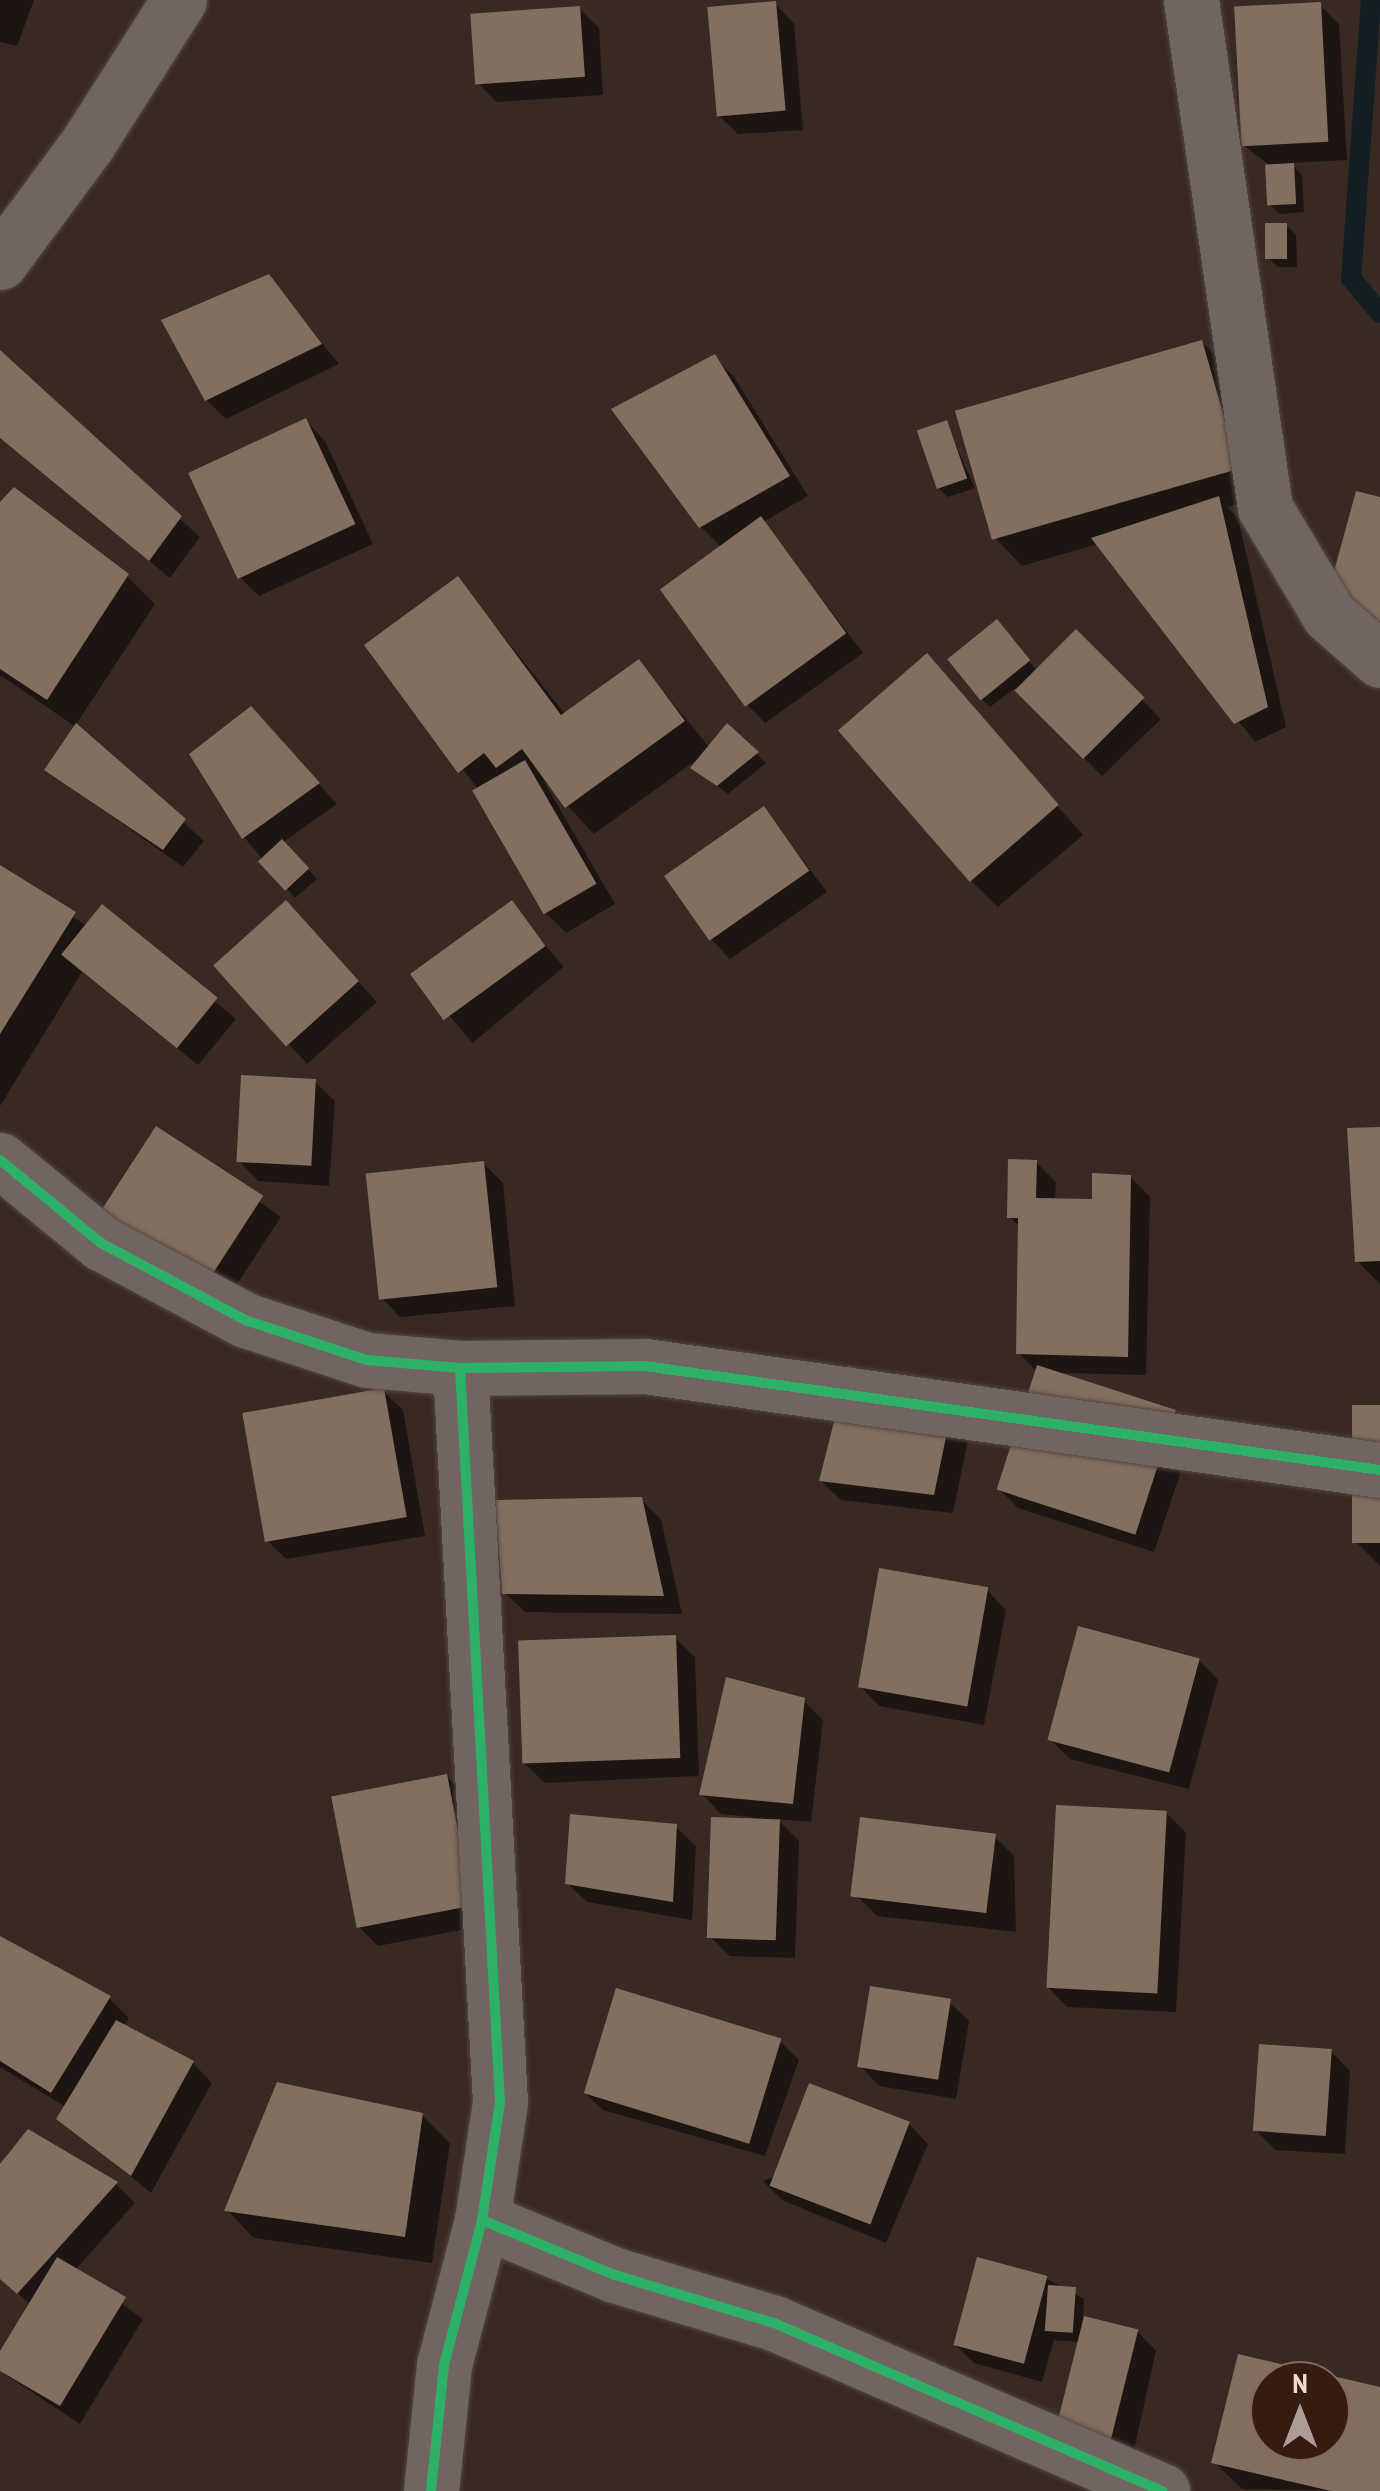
<!DOCTYPE html>
<style>
body{margin:0}
#map{position:relative;width:1380px;height:2491px;overflow:hidden;background:#382923;font-family:"PT Sans Narrow",sans-serif}
div>[style]{position:absolute}
[style*='--x']{left:calc(var(--x)*1px);top:calc(var(--y)*1px);width:calc(var(--w)*1px);rotate:calc(var(--a)*1deg)}
.shadow>*{inset:0;background:#0007;transform-origin:0 0}
.stream>*{height:20px;margin:-10px;padding:0 10px;transform-origin:10px;border-radius:10px;background:#121e21}
.building>*{inset:0;background:#826f60;transform-origin:0 0}
.roads{filter:drop-shadow(0 0 2px #544741) drop-shadow(0 0 2px #544741)}
.minor>*{height:55px;margin:-27.5px;padding:0 27.5px;transform-origin:27.5px;border-radius:27.5px;background:#726561}
.cycleway>*{height:10px;margin:-5px;padding:0 5px;transform-origin:5px;border-radius:5px;background:#2db169}
span{translate:-50% -50%;white-space:nowrap;text-align:center;line-height:1.15;-webkit-text-stroke:10px #361b11;paint-order:stroke}
.north{position:absolute;left:1250px;top:2361px;width:100px;height:100px;box-sizing:border-box;background:#361b11;border:2px solid #80685f;border-radius:50%;rotate:0deg;font-size:28px;font-weight:700;line-height:40px;text-align:center;color:#eedbd4}
.north::after{content:'';display:block;margin:auto;width:35px;height:45px;background:#ae9d96;clip-path:polygon(50% 0,100% 100%,50% 72%,0 100%)}
</style>
<div id="map">
<div class="shadow">
<div style="clip-path:polygon(0 0,34px 0,17px 46px,0 42px)"></div>
<div style="clip-path:polygon(775px 4px,794px 23px,803px 130px,738px 134px,718px 115px)"></div>
<div style="clip-path:polygon(1320px 5px,1339px 24px,1347px 160px,1290px 163px,1302px 175px,1304px 212px,1280px 214px,1270px 205px,1268px 164px,1243px 145px)"></div>
<div style="clip-path:polygon(579px 8px,599px 28px,603px 95px,496px 102px,477px 82px)"></div>
<div style="clip-path:polygon(1286px 225px,1296px 235px,1297px 267px,1278px 267px,1268px 258px)"></div>
<div style="clip-path:polygon(268px 277px,339px 364px,226px 419px,207px 400px)"></div>
<div style="clip-path:polygon(1202px 342px,1229px 370px,1265px 496px,1227px 507px,1238px 518px,1286px 727px,1255px 742px,1098px 544px,1022px 566px,995px 538px)"></div>
<div style="clip-path:polygon(0 354px,200px 537px,170px 578px,0 438px)"></div>
<div style="clip-path:polygon(714px 357px,734px 377px,808px 496px,763px 522px,863px 653px,765px 723px,746px 703px,721px 547px,701px 527px)"></div>
<div style="clip-path:polygon(306px 421px,325px 441px,373px 544px,259px 596px,239px 576px)"></div>
<div style="clip-path:polygon(946px 423px,975px 488px,948px 497px,938px 488px)"></div>
<div style="clip-path:polygon(0 506px,127px 576px,155px 604px,75px 726px,204px 841px,183px 867px,47px 770px,76px 727px,0 675px)"></div>
<div style="clip-path:polygon(458px 579px,566px 715px,639px 662px,710px 748px,727px 726px,766px 763px,728px 794px,693px 768px,699px 758px,594px 834px,543px 780px,615px 904px,566px 933px,546px 913px,479px 790px,367px 646px)"></div>
<div style="clip-path:polygon(1006px 632px,1037px 671px,1076px 633px,1161px 719px,1102px 776px,1015px 688px,990px 707px,981px 698px)"></div>
<div style="clip-path:polygon(927px 656px,1083px 835px,998px 907px,970px 880px)"></div>
<div style="clip-path:polygon(270px 729px,337px 804px,283px 842px,317px 879px,295px 898px,244px 837px)"></div>
<div style="clip-path:polygon(764px 809px,827px 892px,730px 959px,711px 939px)"></div>
<div style="clip-path:polygon(0 868px,87px 926px,102px 907px,236px 1019px,198px 1065px,82px 972px,0 1106px)"></div>
<div style="left:511px;top:904px;width:82px;height:119px;rotate:50deg"></div>
<div style="clip-path:polygon(305px 923px,377px 1002px,307px 1064px,216px 965px)"></div>
<div style="clip-path:polygon(315px 1082px,335px 1101px,329px 1186px,258px 1181px,239px 1161px)"></div>
<div style="clip-path:polygon(1380px 1129px,1380px 1284px,1357px 1261px)"></div>
<div style="clip-path:polygon(157px 1130px,281px 1217px,215px 1318px)"></div>
<div style="clip-path:polygon(1036px 1162px,1056px 1182px,1055px 1201px,1094px 1202px,1130px 1177px,1150px 1197px,1146px 1375px,1060px 1373px,1175px 1413px,1194px 1432px,1154px 1552px,1018px 1508px,999px 1489px,1037px 1372px,1019px 1353px,1021px 1228px,1010px 1217px)"></div>
<div style="clip-path:polygon(484px 1164px,503px 1183px,515px 1306px,400px 1317px,381px 1297px)"></div>
<div style="clip-path:polygon(383px 1391px,403px 1410px,425px 1536px,286px 1559px,267px 1540px)"></div>
<div style="clip-path:polygon(1380px 1407px,1380px 1566px,1356px 1542px)"></div>
<div style="clip-path:polygon(972px 1420px,953px 1513px,841px 1500px,821px 1481px)"></div>
<div style="clip-path:polygon(641px 1500px,661px 1519px,682px 1614px,525px 1612px,505px 1593px)"></div>
<div style="clip-path:polygon(987px 1590px,1006px 1610px,984px 1725px,879px 1706px,860px 1686px)"></div>
<div style="clip-path:polygon(675px 1638px,695px 1657px,699px 1776px,545px 1783px,525px 1764px)"></div>
<div style="clip-path:polygon(1199px 1660px,1218px 1680px,1189px 1789px,1070px 1759px,1050px 1739px)"></div>
<div style="clip-path:polygon(804px 1701px,823px 1720px,811px 1822px,777px 1819px,799px 1841px,795px 1958px,730px 1956px,710px 1937px,753px 1817px,721px 1814px,702px 1794px)"></div>
<div style="clip-path:polygon(446px 1776px,466px 1796px,491px 1924px,378px 1946px,358px 1926px)"></div>
<div style="clip-path:polygon(1166px 1813px,1186px 1833px,1176px 2012px,1067px 2007px,1048px 1987px)"></div>
<div style="clip-path:polygon(676px 1827px,696px 1846px,692px 1920px,587px 1902px,567px 1883px)"></div>
<div style="clip-path:polygon(995px 1837px,1014px 1856px,1016px 1932px,877px 1916px,857px 1896px)"></div>
<div style="clip-path:polygon(0 1939px,109px 1998px,129px 2018px,123px 2026px,193px 2063px,212px 2083px,151px 2193px,59px 2118px,66px 2107px,0 2067px)"></div>
<div style="clip-path:polygon(949px 2002px,969px 2021px,956px 2099px,879px 2086px,860px 2066px)"></div>
<div style="clip-path:polygon(780px 2041px,799px 2060px,765px 2156px,603px 2110px,583px 2091px)"></div>
<div style="clip-path:polygon(1331px 2051px,1350px 2071px,1345px 2154px,1275px 2150px,1256px 2130px)"></div>
<div style="clip-path:polygon(422px 2115px,450px 2143px,432px 2263px,254px 2238px,227px 2210px)"></div>
<div style="clip-path:polygon(909px 2124px,928px 2144px,886px 2243px,782px 2200px,763px 2181px)"></div>
<div style="clip-path:polygon(0 2168px,116px 2184px,135px 2203px,75px 2270px,143px 2319px,80px 2424px,0 2371px,0 2356px,31px 2305px,0 2278px)"></div>
<div style="clip-path:polygon(1046px 2278px,1084px 2299px,1083px 2319px,1137px 2331px,1156px 2351px,1132px 2459px,1081px 2448px,1081px 2342px,1054px 2340px,1042px 2382px,974px 2363px,954px 2344px)"></div>
<div style="clip-path:polygon(evenodd,1240px 2357px,1380px 2389px,1380px 2491px,1242px 2489px,1214px 2462px,1240px 2357px,1270px 2381px,1330px 2381px,1330px 2441px,1270px 2441px,1270px 2381px)"></div>
</div>
<div class="stream">
<div style="--x:1371;--y:0;--w:279;--a:94.1"></div>
<div style="--x:1351;--y:278;--w:45;--a:50.4"></div>
</div>
<div class="building">
<div style="left:776px;top:1px;width:110px;height:69px;rotate:85deg"></div>
<div style="left:1321px;top:2px;width:140px;height:87px;rotate:87deg"></div>
<div style="left:580px;top:6px;width:71px;height:110px;rotate:86deg"></div>
<div style="left:1294px;top:163px;width:41px;height:29px;rotate:87deg"></div>
<div style="left:1265px;top:223px;width:22px;height:36px"></div>
<div style="clip-path:polygon(269px 274px,322px 344px,205px 401px,161px 320px)"></div>
<div style="left:1202px;top:340px;width:134px;height:257px;rotate:74deg"></div>
<div style="clip-path:polygon(0 350px,182px 516px,149px 561px,0 438px)"></div>
<div style="clip-path:polygon(715px 354px,790px 476px,699px 528px,611px 409px)"></div>
<div style="left:306px;top:418px;width:117px;height:130px;rotate:65deg"></div>
<div style="left:947px;top:420px;width:62px;height:32px;rotate:71deg"></div>
<div style="clip-path:polygon(14px 487px,129px 574px,47px 700px,0 669px,0 502px)"></div>
<div style="clip-path:polygon(1356px 491px,1380px 497px,1380px 668px,1326px 601px)"></div>
<div style="clip-path:polygon(1219px 496px,1268px 707px,1234px 724px,1091px 538px)"></div>
<div style="left:761px;top:516px;width:145px;height:125px;rotate:54deg"></div>
<div style="clip-path:polygon(458px 576px,561px 715px,639px 659px,685px 721px,565px 808px,522px 749px,496px 768px,484px 753px,458px 773px,364px 645px)"></div>
<div style="left:997px;top:619px;width:53px;height:64px;rotate:51deg"></div>
<div style="left:1076px;top:629px;width:97px;height:87px;rotate:45deg"></div>
<div style="left:927px;top:653px;width:201px;height:118px;rotate:49deg"></div>
<div style="clip-path:polygon(251px 706px,320px 783px,242px 839px,189px 754px)"></div>
<div style="clip-path:polygon(76px 723px,186px 819px,163px 850px,44px 770px)"></div>
<div style="clip-path:polygon(727px 723px,759px 752px,717px 786px,690px 768px)"></div>
<div style="left:525px;top:760px;width:143px;height:61px;rotate:60deg"></div>
<div style="left:764px;top:806px;width:79px;height:122px;rotate:55deg"></div>
<div style="left:282px;top:839px;width:40px;height:33px;rotate:47deg"></div>
<div style="clip-path:polygon(0 865px,76px 912px,0 1034px)"></div>
<div style="left:286px;top:900px;width:109px;height:98px;rotate:48deg"></div>
<div style="left:512px;top:900px;width:57px;height:126px;rotate:54deg"></div>
<div style="left:102px;top:904px;width:149px;height:65px;rotate:39deg"></div>
<div style="left:241px;top:1075px;width:75px;height:87px;rotate:3deg"></div>
<div style="left:156px;top:1126px;width:128px;height:126px;rotate:33deg"></div>
<div style="clip-path:polygon(1380px 1127px,1380px 1261px,1355px 1262px,1347px 1128px)"></div>
<div style="clip-path:polygon(1008px 1159px,1037px 1160px,1036px 1198px,1092px 1199px,1092px 1173px,1131px 1175px,1128px 1357px,1016px 1354px,1018px 1218px,1007px 1218px)"></div>
<div style="left:484px;top:1161px;width:127px;height:119px;rotate:84deg"></div>
<div style="left:1037px;top:1365px;width:146px;height:131px;rotate:18deg"></div>
<div style="clip-path:polygon(848px 1366px,954px 1398px,934px 1495px,819px 1481px)"></div>
<div style="left:384px;top:1388px;width:131px;height:144px;rotate:80deg"></div>
<div style="left:1352px;top:1405px;width:28px;height:138px"></div>
<div style="clip-path:polygon(642px 1497px,664px 1596px,502px 1594px,495px 1500px)"></div>
<div style="left:879px;top:1568px;width:111px;height:121px;rotate:10deg"></div>
<div style="left:1078px;top:1626px;width:126px;height:118px;rotate:15deg"></div>
<div style="left:676px;top:1635px;width:123px;height:158px;rotate:88deg"></div>
<div style="clip-path:polygon(726px 1677px,805px 1698px,793px 1804px,699px 1795px)"></div>
<div style="left:447px;top:1774px;width:134px;height:118px;rotate:79deg"></div>
<div style="left:1056px;top:1805px;width:111px;height:183px;rotate:3deg"></div>
<div style="clip-path:polygon(570px 1814px,677px 1824px,673px 1902px,565px 1884px)"></div>
<div style="left:711px;top:1817px;width:69px;height:121px;rotate:2deg"></div>
<div style="left:860px;top:1817px;width:137px;height:80px;rotate:7deg"></div>
<div style="clip-path:polygon(0 1936px,111px 1996px,51px 2093px,0 2061px)"></div>
<div style="left:870px;top:1986px;width:82px;height:82px;rotate:9deg"></div>
<div style="left:616px;top:1988px;width:173px;height:110px;rotate:17deg"></div>
<div style="clip-path:polygon(116px 2020px,194px 2061px,131px 2176px,56px 2119px)"></div>
<div style="left:1259px;top:2044px;width:73px;height:87px;rotate:4deg"></div>
<div style="clip-path:polygon(277px 2082px,423px 2113px,405px 2237px,224px 2211px)"></div>
<div style="left:809px;top:2083px;width:108px;height:110px;rotate:21deg"></div>
<div style="clip-path:polygon(28px 2129px,118px 2182px,17px 2294px,0 2279px,0 2164px)"></div>
<div style="clip-path:polygon(57px 2257px,126px 2297px,60px 2406px,0 2371px,0 2351px)"></div>
<div style="left:977px;top:2257px;width:73px;height:91px;rotate:15deg"></div>
<div style="left:1048px;top:2285px;width:28px;height:46px;rotate:4deg"></div>
<div style="left:1084px;top:2316px;width:56px;height:116px;rotate:14deg"></div>
<div style="clip-path:polygon(evenodd,1238px 2354px,1380px 2387px,1380px 2491px,1331px 2491px,1211px 2463px,1238px 2354px,1270px 2381px,1330px 2381px,1330px 2441px,1270px 2441px,1270px 2381px)"></div>
</div>
<div class="roads">
<div class="minor">
<div style="--x:1191;--y:0;--w:513;--a:81.71"></div>
<div style="--x:1265;--y:508;--w:125;--a:59.1"></div>
<div style="--x:1329;--y:615;--w:68;--a:41.4"></div>
<div style="--x:0;--y:262;--w:148;--a:-53.5"></div>
<div style="--x:88;--y:143;--w:169;--a:-57.5"></div>
<div style="--x:0;--y:1160;--w:131;--a:39.4"></div>
<div style="--x:101;--y:1243;--w:163;--a:28.1"></div>
<div style="--x:245;--y:1320;--w:128;--a:18.2"></div>
<div style="--x:367;--y:1360;--w:93;--a:4.9"></div>
<div style="--x:460;--y:1368;--w:185;--a:-0.6"></div>
<div style="--x:645;--y:1366;--w:742;--a:8.05"></div>
<div style="--x:482;--y:2220;--w:144;--a:22.5"></div>
<div style="--x:615;--y:2275;--w:166;--a:16.8"></div>
<div style="--x:774;--y:2323;--w:423;--a:23.4"></div>
<div style="--x:431;--y:2491;--w:127;--a:-84.1"></div>
<div style="--x:444;--y:2365;--w:150;--a:-75.3"></div>
<div style="--x:482;--y:2220;--w:119;--a:-81.3"></div>
<div style="--x:500;--y:2102;--w:735;--a:-93.12"></div>
</div>
</div>
<div class="cycleway">
<div style="--x:0;--y:1160;--w:131;--a:39.4"></div>
<div style="--x:101;--y:1243;--w:163;--a:28.1"></div>
<div style="--x:245;--y:1320;--w:128;--a:18.2"></div>
<div style="--x:367;--y:1360;--w:93;--a:4.9"></div>
<div style="--x:460;--y:1368;--w:185;--a:-0.6"></div>
<div style="--x:645;--y:1366;--w:742;--a:8.05"></div>
<div style="--x:482;--y:2220;--w:144;--a:22.5"></div>
<div style="--x:615;--y:2275;--w:166;--a:16.8"></div>
<div style="--x:774;--y:2323;--w:423;--a:23.4"></div>
<div style="--x:431;--y:2491;--w:127;--a:-84.1"></div>
<div style="--x:444;--y:2365;--w:150;--a:-75.3"></div>
<div style="--x:482;--y:2220;--w:119;--a:-81.3"></div>
<div style="--x:500;--y:2102;--w:735;--a:-93.12"></div>
</div>
<div class="north">N</div>
</div>
